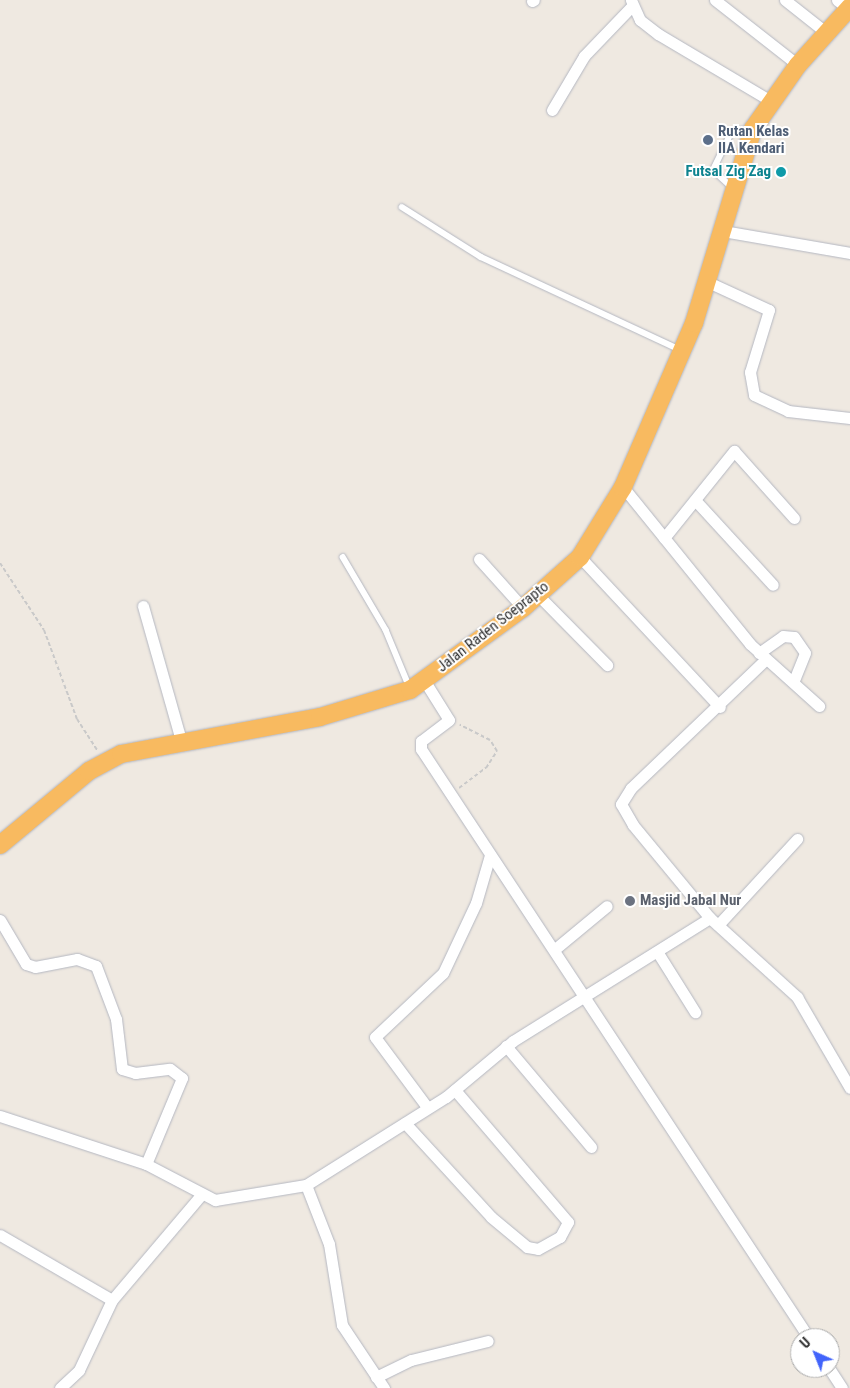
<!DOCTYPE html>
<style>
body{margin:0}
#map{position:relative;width:850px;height:1388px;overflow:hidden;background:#efe9e1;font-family:"Roboto Condensed",sans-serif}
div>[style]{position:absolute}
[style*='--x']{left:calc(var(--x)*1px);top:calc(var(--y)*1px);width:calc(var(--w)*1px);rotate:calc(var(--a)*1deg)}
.path>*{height:2px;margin-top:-1px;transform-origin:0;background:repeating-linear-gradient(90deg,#c9c9c9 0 4px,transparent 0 6.5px)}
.roads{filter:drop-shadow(0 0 1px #b4b7c1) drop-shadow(0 0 1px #b4b7c1)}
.service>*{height:5.5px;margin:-2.75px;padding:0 2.75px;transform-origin:2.75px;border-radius:2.75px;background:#fff}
.minor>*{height:11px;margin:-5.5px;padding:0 5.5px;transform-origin:5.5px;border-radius:5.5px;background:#fff}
.trunk>*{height:18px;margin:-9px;padding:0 9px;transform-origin:9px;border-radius:9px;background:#f8ba60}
.dots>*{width:14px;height:14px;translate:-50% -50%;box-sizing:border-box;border:2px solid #fff;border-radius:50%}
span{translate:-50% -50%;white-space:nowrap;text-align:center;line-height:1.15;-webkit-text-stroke:4px #fff;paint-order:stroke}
.service-label{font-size:15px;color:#4e5e75;font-weight:700}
.left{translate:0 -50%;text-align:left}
.culture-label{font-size:15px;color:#0d838f;font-weight:700}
.right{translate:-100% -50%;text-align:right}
.street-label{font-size:15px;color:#2e2e2e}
.worship-label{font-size:15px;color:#5b616d;font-weight:700}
.north{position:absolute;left:790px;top:1328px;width:50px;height:50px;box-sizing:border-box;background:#fff;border:1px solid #ababab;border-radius:50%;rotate:316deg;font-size:14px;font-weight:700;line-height:20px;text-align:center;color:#2e2e2e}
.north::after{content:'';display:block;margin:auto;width:18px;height:22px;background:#4264fb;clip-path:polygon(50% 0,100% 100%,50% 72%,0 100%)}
</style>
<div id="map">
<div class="path">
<div style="--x:0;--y:563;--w:80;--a:56.7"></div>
<div style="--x:44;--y:630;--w:95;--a:69.7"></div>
<div style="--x:77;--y:719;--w:38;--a:57"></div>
<div style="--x:459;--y:788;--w:34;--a:-37"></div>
<div style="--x:486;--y:768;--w:20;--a:-57"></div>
<div style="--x:497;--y:751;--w:13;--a:-122"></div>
<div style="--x:490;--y:740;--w:34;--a:-153"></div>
</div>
<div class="roads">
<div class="service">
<div style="--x:732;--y:188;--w:26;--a:-137"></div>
<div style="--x:713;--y:170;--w:43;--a:-64"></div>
<div style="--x:732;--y:131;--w:18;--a:-6"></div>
<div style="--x:402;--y:207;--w:93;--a:32.3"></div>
<div style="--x:481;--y:257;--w:220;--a:25"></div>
<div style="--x:343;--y:557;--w:85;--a:59.5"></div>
<div style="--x:386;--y:630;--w:63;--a:67.5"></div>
</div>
<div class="minor">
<div style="--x:631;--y:0;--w:22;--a:66"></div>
<div style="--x:640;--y:20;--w:23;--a:38"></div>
<div style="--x:658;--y:34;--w:131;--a:30.7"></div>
<div style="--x:715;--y:0;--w:105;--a:38.1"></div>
<div style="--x:785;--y:0;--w:55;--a:38.3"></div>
<div style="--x:837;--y:0;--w:15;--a:37"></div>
<div style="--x:532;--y:1;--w:2;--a:-27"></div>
<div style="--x:552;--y:110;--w:63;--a:-59.3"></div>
<div style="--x:584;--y:56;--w:69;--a:-46.2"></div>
<div style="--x:723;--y:231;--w:129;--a:9.8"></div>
<div style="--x:708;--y:282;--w:67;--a:24.7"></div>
<div style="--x:769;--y:310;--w:65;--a:107"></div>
<div style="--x:750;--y:372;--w:23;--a:80"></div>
<div style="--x:754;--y:395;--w:38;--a:25"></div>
<div style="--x:788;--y:411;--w:62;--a:6.4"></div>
<div style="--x:623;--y:487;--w:202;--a:51"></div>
<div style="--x:750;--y:644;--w:93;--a:41.9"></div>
<div style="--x:695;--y:500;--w:115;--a:47.5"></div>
<div style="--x:664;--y:538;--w:112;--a:-51.2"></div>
<div style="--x:734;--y:451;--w:90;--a:48.2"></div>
<div style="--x:580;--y:557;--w:205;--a:47"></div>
<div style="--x:479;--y:559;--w:66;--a:48.1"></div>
<div style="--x:537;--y:594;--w:100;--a:45.4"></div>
<div style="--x:143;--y:606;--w:139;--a:74.2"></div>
<div style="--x:759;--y:653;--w:29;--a:-35"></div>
<div style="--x:783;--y:636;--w:11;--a:5"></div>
<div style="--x:794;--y:637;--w:19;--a:55"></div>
<div style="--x:805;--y:653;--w:31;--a:112"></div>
<div style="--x:766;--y:659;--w:187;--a:136.3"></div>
<div style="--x:631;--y:788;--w:19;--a:122"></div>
<div style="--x:621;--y:804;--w:24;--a:60"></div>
<div style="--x:633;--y:825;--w:121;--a:50.4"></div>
<div style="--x:710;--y:918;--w:118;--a:42.2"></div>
<div style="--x:797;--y:997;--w:105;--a:59.8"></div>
<div style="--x:424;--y:680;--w:47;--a:58"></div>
<div style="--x:449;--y:720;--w:35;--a:143"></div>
<div style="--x:421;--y:741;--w:8;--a:90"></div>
<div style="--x:421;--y:749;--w:705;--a:56.63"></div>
<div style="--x:0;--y:920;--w:51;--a:59.4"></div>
<div style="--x:26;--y:964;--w:9;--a:18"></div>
<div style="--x:35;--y:967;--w:43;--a:-10.8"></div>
<div style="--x:77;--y:959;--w:20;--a:20"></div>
<div style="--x:96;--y:966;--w:57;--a:69.3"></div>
<div style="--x:116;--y:1019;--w:50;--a:83.2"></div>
<div style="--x:122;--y:1069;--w:14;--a:17"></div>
<div style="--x:135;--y:1073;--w:35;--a:-7"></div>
<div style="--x:170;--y:1069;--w:15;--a:37"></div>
<div style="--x:182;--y:1078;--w:93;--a:112.7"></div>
<div style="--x:718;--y:925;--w:117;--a:-47.4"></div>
<div style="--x:555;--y:949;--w:67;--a:-39.6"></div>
<div style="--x:658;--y:953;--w:70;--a:57.9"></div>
<div style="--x:506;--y:1046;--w:132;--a:49.9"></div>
<div style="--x:427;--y:1107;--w:87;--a:-126.6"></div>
<div style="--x:375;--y:1037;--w:93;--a:-43.3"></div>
<div style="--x:443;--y:973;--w:77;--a:-64.8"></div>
<div style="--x:476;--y:903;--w:50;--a:-73.7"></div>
<div style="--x:0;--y:1116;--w:154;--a:18.2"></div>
<div style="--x:146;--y:1164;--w:78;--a:27.6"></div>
<div style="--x:215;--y:1200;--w:92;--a:-9.4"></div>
<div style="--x:306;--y:1185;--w:165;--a:-32.2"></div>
<div style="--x:446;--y:1097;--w:87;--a:-39.9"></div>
<div style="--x:513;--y:1041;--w:232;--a:-32"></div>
<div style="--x:405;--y:1123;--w:127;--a:47.5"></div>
<div style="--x:491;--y:1217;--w:47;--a:39.8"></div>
<div style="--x:527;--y:1247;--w:11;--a:10"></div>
<div style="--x:538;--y:1249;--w:25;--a:-29"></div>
<div style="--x:560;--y:1237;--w:17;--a:-62"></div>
<div style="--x:568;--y:1222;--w:174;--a:-130.6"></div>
<div style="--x:306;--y:1185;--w:63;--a:68.7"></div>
<div style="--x:329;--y:1244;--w:82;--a:80.9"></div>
<div style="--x:342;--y:1325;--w:76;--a:56.3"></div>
<div style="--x:0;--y:1235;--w:129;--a:30.1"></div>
<div style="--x:829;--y:1368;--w:24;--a:57"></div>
<div style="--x:376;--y:1377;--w:39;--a:-26"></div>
<div style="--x:411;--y:1360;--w:79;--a:-13.9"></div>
<div style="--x:60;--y:1388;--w:26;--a:-43"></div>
<div style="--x:79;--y:1370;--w:77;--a:-64.8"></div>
<div style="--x:112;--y:1300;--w:139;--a:-49.7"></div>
</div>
<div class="trunk">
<div style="--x:0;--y:845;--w:116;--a:-39.7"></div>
<div style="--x:89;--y:771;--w:36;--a:-28"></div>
<div style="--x:121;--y:754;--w:202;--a:-10.5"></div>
<div style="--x:320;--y:717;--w:94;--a:-16.7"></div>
<div style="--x:410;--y:690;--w:140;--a:-36"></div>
<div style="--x:523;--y:608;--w:76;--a:-41.8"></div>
<div style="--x:580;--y:557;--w:82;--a:-58.4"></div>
<div style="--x:623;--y:487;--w:179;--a:-66.6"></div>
<div style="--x:694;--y:323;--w:203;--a:-73.1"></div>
<div style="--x:753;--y:129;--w:78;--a:-54.9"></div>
<div style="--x:798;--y:65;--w:78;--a:-48.1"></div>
</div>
</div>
<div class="dots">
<div style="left:708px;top:140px;background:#5c6f8a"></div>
<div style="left:781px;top:172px;background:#0f9aa8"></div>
<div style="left:630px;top:901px;background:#6b7280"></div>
</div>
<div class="service-label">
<span class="left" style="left:718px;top:140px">Rutan Kelas<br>IIA Kendari</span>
</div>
<div class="culture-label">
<span class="right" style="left:771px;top:172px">Futsal Zig Zag</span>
</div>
<div class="street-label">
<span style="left:493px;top:627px;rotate:-38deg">Jalan Raden Soeprapto</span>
</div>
<div class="worship-label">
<span class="left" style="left:640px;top:901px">Masjid Jabal Nur</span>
</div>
<div class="north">U</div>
</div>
